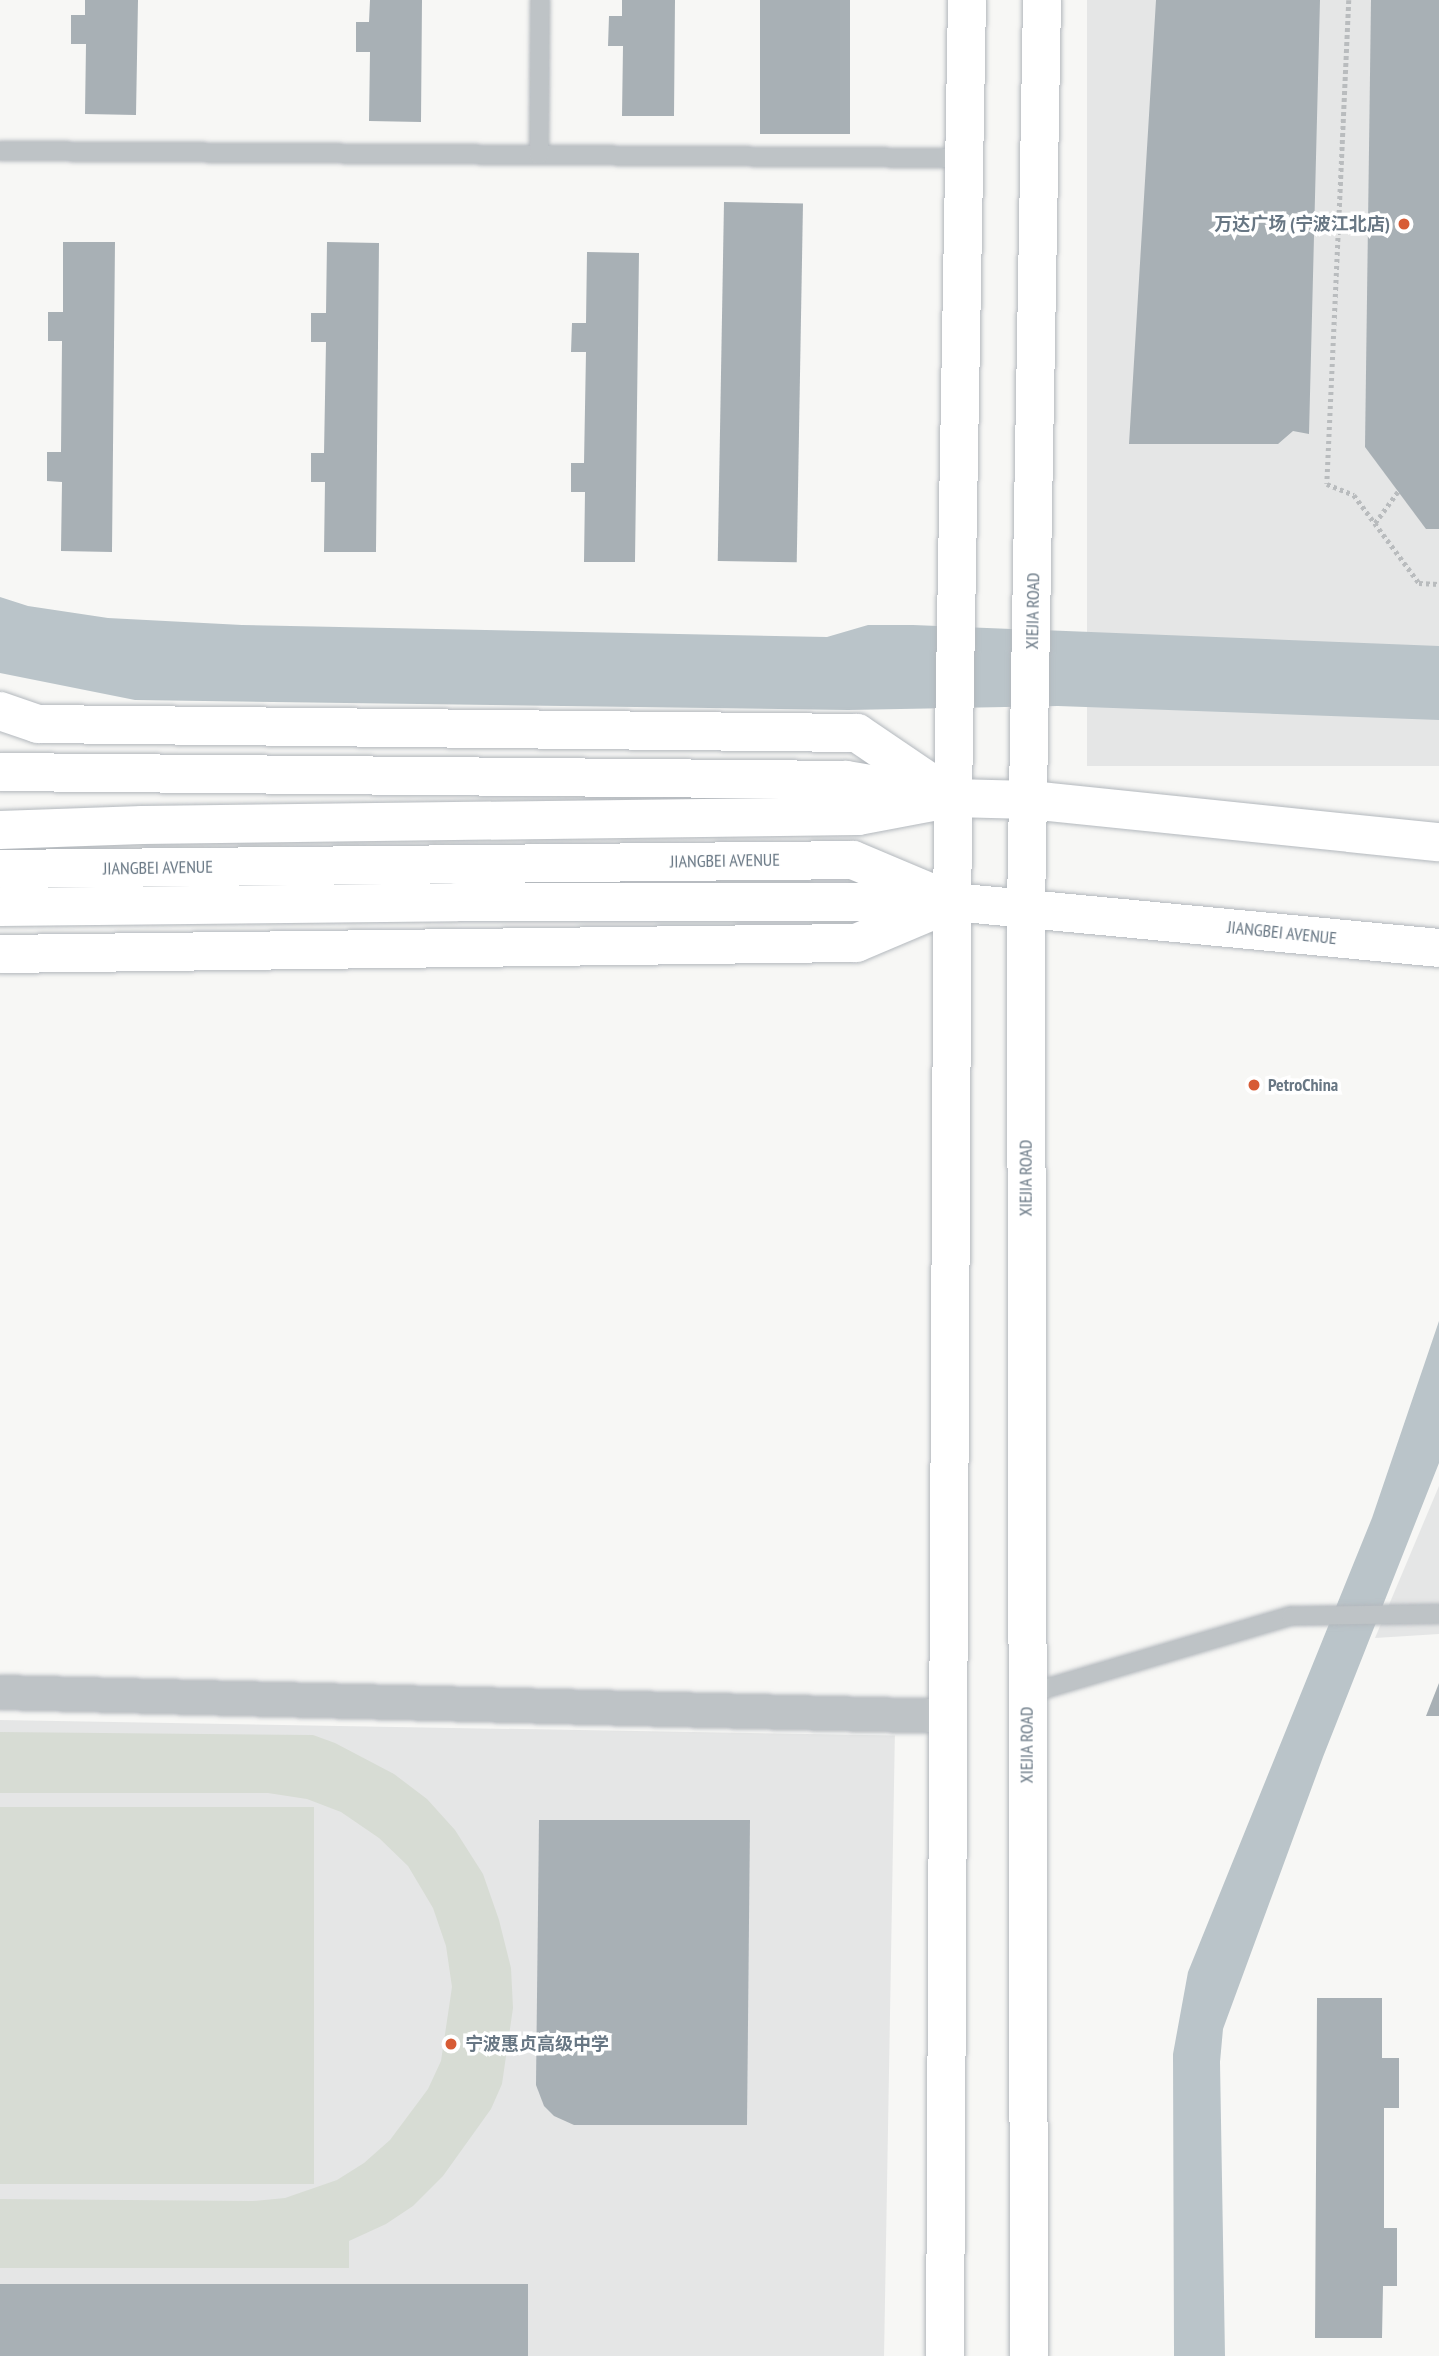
<!DOCTYPE html>
<meta charset="utf-8">
<style>
body{margin:0}
#map{position:relative;width:1439px;height:2356px;overflow:hidden;background:#f7f7f5;font-family:"PT Sans Narrow","Noto Sans SC",sans-serif}
div>[style]{position:absolute}
[style*='--x']{left:calc(var(--x)*1px);top:calc(var(--y)*1px);width:calc(var(--w)*1px);rotate:calc(var(--a)*1deg)}
.built>*{inset:0;background:#e5e6e6;transform-origin:0 0}
.green>*{inset:0;background:#d7dcd4;transform-origin:0 0}
.water>*{inset:0;background:#bac4c9}
.building>*{inset:0;background:#a8b0b5;transform-origin:0 0}
.path>*{height:4.5px;margin-top:-2.25px;transform-origin:0;background:repeating-linear-gradient(90deg,#b9bcbe 0 3.5px,transparent 0 7px)}
.roads{filter:drop-shadow(0 0 2px #b3b8bd) drop-shadow(0 0 2px #b3b8bd)}
.lane>*{height:18px;margin:-9px;padding:0 9px;transform-origin:9px;border-radius:9px;background:#bec3c6}
.street>*{height:33px;margin:-16.5px;padding:0 16.5px;transform-origin:16.5px;border-radius:16.5px;background:#bec3c6}
.secondary>*{height:38px;margin:-19px;padding:0 19px;transform-origin:19px;border-radius:19px;background:#fff}
.primary>*{height:38px;margin:-19px;padding:0 19px;transform-origin:19px;border-radius:19px;background:#fff}
.highway>*{height:38px;margin:-19px;padding:0 19px;transform-origin:19px;border-radius:19px;background:#fff}
.dots>*{width:19px;height:19px;translate:-50% -50%;box-sizing:border-box;border:4px solid #fff;border-radius:50%}
span{translate:-50% -50%;white-space:nowrap;text-align:center;line-height:1.15;-webkit-text-stroke:7px #fff;paint-order:stroke}
.poi-label{font-size:18px;color:#687784;font-weight:700}
.right{translate:-100% -50%;text-align:right}
.left{translate:0 -50%;text-align:left}
.street-label{font-size:18px;color:#687784}
</style>
<div id="map">
<div class="built">
<div style="left:1087px;top:0;width:352px;height:766px"></div>
<div style="clip-path:polygon(1439px 1486px,1439px 1634px,1375px 1638px)"></div>
<div style="left:0;top:1720px;width:895px;height:636px;rotate:1deg"></div>
</div>
<div class="green">
<div style="clip-path:polygon(0 1732px,313px 1735px,335px 1743px,394px 1774px,427px 1799px,455px 1830px,483px 1874px,499px 1920px,511px 1968px,513px 2008px,502px 2084px,491px 2109px,443px 2176px,413px 2206px,386px 2224px,349px 2241px,349px 2268px,0 2268px,0 2199px,253px 2201px,285px 2198px,337px 2180px,364px 2163px,390px 2140px,428px 2089px,441px 2061px,452px 1987px,446px 1946px,433px 1908px,408px 1866px,379px 1838px,341px 1812px,307px 1799px,268px 1793px,0 1793px)"></div>
<div style="left:0;top:1807px;width:314px;height:377px"></div>
</div>
<div class="water">
<div style="clip-path:polygon(0 597px,28px 606px,108px 618px,242px 625px,827px 637px,868px 625px,913px 625px,1439px 646px,1439px 720px,1058px 706px,848px 710px,135px 700px,0 673px)"></div>
<div style="clip-path:polygon(1439px 1321px,1439px 1463px,1323px 1757px,1223px 2029px,1220px 2062px,1225px 2356px,1174px 2356px,1173px 2054px,1188px 1972px,1372px 1518px)"></div>
</div>
<div class="building">
<div style="clip-path:polygon(85px 0,138px 0,136px 115px,85px 114px,86px 44px,71px 44px,71px 15px,85px 15px)"></div>
<div style="clip-path:polygon(370px 0,422px 0,421px 122px,369px 121px,370px 52px,356px 52px,356px 22px,369px 22px)"></div>
<div style="clip-path:polygon(622px 0,675px 0,674px 116px,622px 116px,623px 46px,608px 46px,609px 16px,622px 16px)"></div>
<div style="left:760px;top:0;width:90px;height:134px"></div>
<div style="clip-path:polygon(1156px 0,1320px 0,1309px 434px,1293px 431px,1278px 444px,1129px 444px)"></div>
<div style="clip-path:polygon(1371px 0,1439px 0,1439px 529px,1426px 529px,1365px 447px)"></div>
<div style="left:724px;top:202px;width:79px;height:359px;rotate:1deg"></div>
<div style="clip-path:polygon(63px 242px,115px 242px,112px 552px,61px 551px,62px 482px,47px 481px,47px 452px,61px 452px,62px 341px,48px 341px,48px 312px,63px 312px)"></div>
<div style="clip-path:polygon(327px 242px,379px 243px,376px 552px,324px 552px,325px 482px,311px 482px,311px 453px,324px 453px,326px 342px,311px 342px,311px 313px,326px 313px)"></div>
<div style="clip-path:polygon(587px 252px,639px 253px,635px 562px,584px 562px,585px 492px,571px 492px,571px 463px,584px 463px,586px 352px,571px 352px,572px 323px,586px 323px)"></div>
<div style="clip-path:polygon(1439px 1683px,1439px 1716px,1426px 1716px)"></div>
<div style="clip-path:polygon(539px 1820px,750px 1820px,747px 2125px,574px 2125px,554px 2116px,544px 2106px,536px 2085px)"></div>
<div style="clip-path:polygon(1317px 1998px,1382px 1998px,1382px 2058px,1399px 2058px,1399px 2108px,1384px 2108px,1384px 2228px,1397px 2228px,1397px 2286px,1383px 2286px,1382px 2338px,1315px 2338px)"></div>
<div style="left:0;top:2284px;width:528px;height:72px"></div>
</div>
<div class="path">
<div style="--x:1349;--y:0;--w:484;--a:92.6"></div>
<div style="--x:1327;--y:484;--w:29;--a:22"></div>
<div style="--x:1354;--y:495;--w:109;--a:53.5"></div>
<div style="--x:1419;--y:583;--w:20;--a:3"></div>
<div style="--x:1375;--y:523;--w:39;--a:-54"></div>
</div>
<div class="roads">
<div class="lane">
<div style="--x:0;--y:151;--w:964;--a:0.42"></div>
<div style="--x:539;--y:155;--w:155;--a:-89.6"></div>
<div style="--x:1027;--y:1694;--w:275;--a:-16.5"></div>
<div style="--x:1291;--y:1616;--w:148;--a:-0.8"></div>
</div>
<div class="street">
<div style="--x:0;--y:1692;--w:948;--a:1.45"></div>
</div>
<div class="secondary">
<div style="--x:945;--y:2356;--w:1562;--a:-89.71"></div>
<div style="--x:953;--y:794;--w:794;--a:-88.99"></div>
<div style="--x:1029;--y:2356;--w:1448;--a:-90.12"></div>
<div style="--x:1026;--y:908;--w:908;--a:-88.99"></div>
</div>
<div class="primary">
<div style="--x:0;--y:711;--w:40;--a:18.9"></div>
<div style="--x:38;--y:724;--w:819;--a:0.63"></div>
<div style="--x:857;--y:733;--w:116;--a:34.1"></div>
<div style="--x:0;--y:830;--w:142;--a:-2"></div>
<div style="--x:142;--y:825;--w:716;--a:-0.72"></div>
<div style="--x:858;--y:816;--w:97;--a:-10.7"></div>
<div style="--x:953;--y:798;--w:77;--a:1.5"></div>
<div style="--x:1030;--y:800;--w:411;--a:5.9"></div>
<div style="--x:0;--y:869;--w:853;--a:-0.6"></div>
<div style="--x:853;--y:860;--w:108;--a:22.8"></div>
<div style="--x:953;--y:902;--w:488;--a:5.4"></div>
<div style="--x:0;--y:954;--w:856;--a:-0.74"></div>
<div style="--x:856;--y:943;--w:105;--a:-22.9"></div>
</div>
<div class="highway">
<div style="--x:0;--y:772;--w:846;--a:0.54"></div>
<div style="--x:846;--y:780;--w:109;--a:9.5"></div>
<div style="--x:0;--y:907;--w:457;--a:-0.6"></div>
<div style="--x:457;--y:902;--w:496;--a:0"></div>
</div>
</div>
<div class="dots">
<div style="left:1404px;top:224px;background:#d75b35"></div>
<div style="left:1254px;top:1085px;background:#d75b35"></div>
<div style="left:451px;top:2044px;background:#d75b35"></div>
</div>
<div class="poi-label">
<span class="right" style="left:1390px;top:224px">万达广场 (宁波江北店)</span>
<span class="left" style="left:1268px;top:1085px">PetroChina</span>
<span class="left" style="left:465px;top:2044px">宁波惠贞高级中学</span>
</div>
<div class="street-label">
<span style="left:1033px;top:611px;rotate:-89deg">XIEJIA ROAD</span>
<span style="left:725px;top:861px;rotate:-1deg">JIANGBEI AVENUE</span>
<span style="left:158px;top:868px;rotate:-1deg">JIANGBEI AVENUE</span>
<span style="left:1282px;top:933px;rotate:6deg">JIANGBEI AVENUE</span>
<span style="left:1026px;top:1178px;rotate:-90deg">XIEJIA ROAD</span>
<span style="left:1027px;top:1745px;rotate:-90deg">XIEJIA ROAD</span>
</div>
</div>
